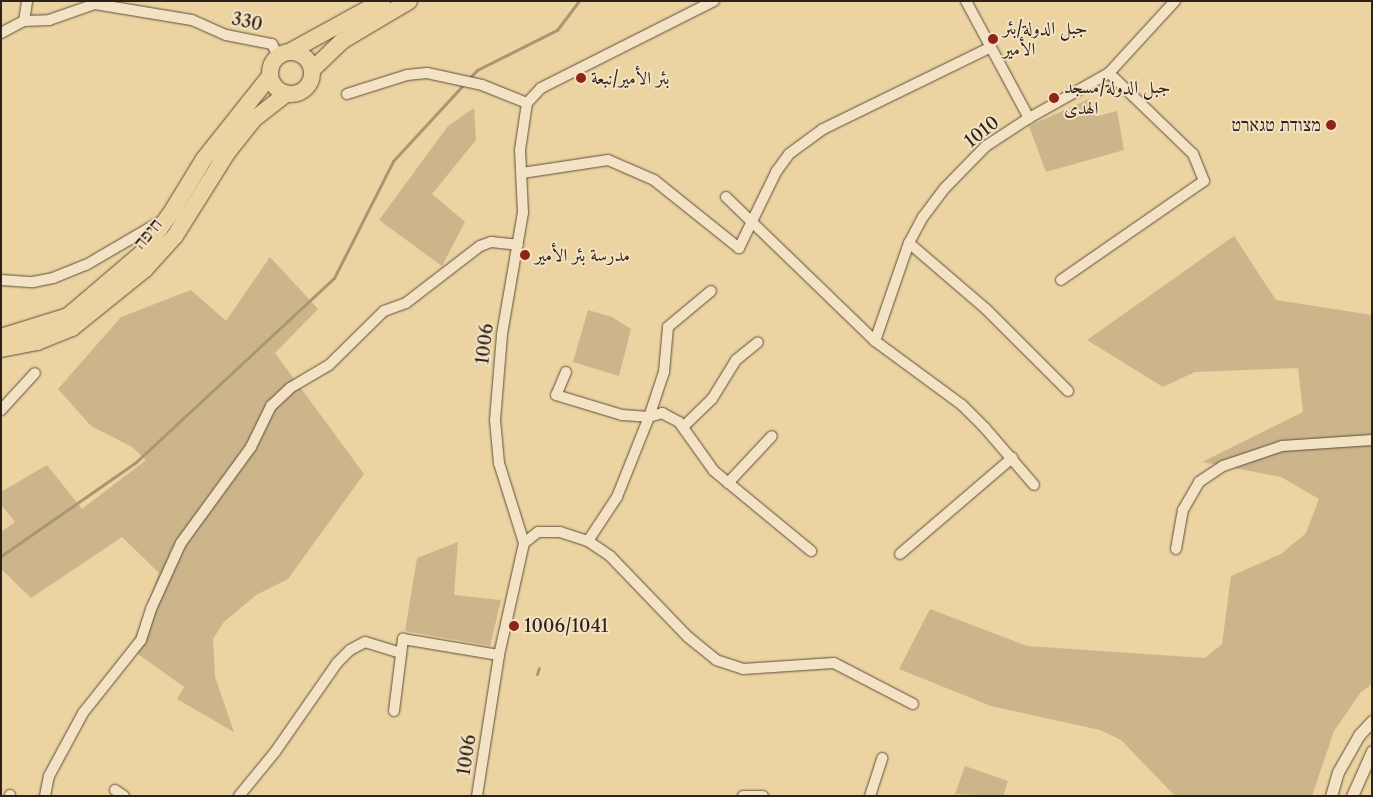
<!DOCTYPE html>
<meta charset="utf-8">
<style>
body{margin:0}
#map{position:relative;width:1373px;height:797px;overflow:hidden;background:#ecd3a2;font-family:"Libre Caslon Text",Amiri,"Frank Ruhl Libre",serif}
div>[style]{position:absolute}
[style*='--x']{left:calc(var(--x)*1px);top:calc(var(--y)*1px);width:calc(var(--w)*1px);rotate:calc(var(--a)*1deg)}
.green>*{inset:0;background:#ccb58b}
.stream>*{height:3px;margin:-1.5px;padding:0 1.5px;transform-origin:1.5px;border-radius:1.5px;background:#ab9674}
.roads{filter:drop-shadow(0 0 1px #5e4e3d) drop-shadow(0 0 1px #5e4e3d)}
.minor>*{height:10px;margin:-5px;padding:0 5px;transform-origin:5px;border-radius:5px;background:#f3e2c3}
.tertiary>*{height:11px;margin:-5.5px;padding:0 5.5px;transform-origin:5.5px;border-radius:5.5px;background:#f3e2c3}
.trunk>*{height:16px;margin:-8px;padding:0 8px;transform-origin:8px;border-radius:8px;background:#ecd3a2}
.trunk>.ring{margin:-8px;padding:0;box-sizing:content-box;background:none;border:16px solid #ecd3a2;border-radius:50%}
.dots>*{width:14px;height:14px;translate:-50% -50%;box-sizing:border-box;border:2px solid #f3e2c3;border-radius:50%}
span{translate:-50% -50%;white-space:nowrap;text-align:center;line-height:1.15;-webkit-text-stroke:4px #f3e2c3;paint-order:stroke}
.street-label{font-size:18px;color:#2e211b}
.poi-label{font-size:18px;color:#2e211b}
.left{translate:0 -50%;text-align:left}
.right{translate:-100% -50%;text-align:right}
.frame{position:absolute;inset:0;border:2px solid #2e211b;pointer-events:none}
</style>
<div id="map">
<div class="green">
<div style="clip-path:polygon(1089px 99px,1098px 116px,1117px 111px,1124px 150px,1046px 172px,1029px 126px)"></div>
<div style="clip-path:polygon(474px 108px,476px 140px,432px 194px,465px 222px,442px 266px,379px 220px,448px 126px)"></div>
<div style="clip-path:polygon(1234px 236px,1276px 300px,1372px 315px,1372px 684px,1361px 692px,1334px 731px,1312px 796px,1175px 796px,1121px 740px,1100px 730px,991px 706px,899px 669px,930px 609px,1027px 646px,1205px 658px,1222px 644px,1231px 576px,1281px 554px,1306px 533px,1319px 499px,1281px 477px,1202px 462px,1303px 412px,1298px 368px,1195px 372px,1163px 387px,1087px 340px)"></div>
<div style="clip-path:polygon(270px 257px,318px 309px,275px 353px,364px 474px,288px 579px,256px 595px,224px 622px,213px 639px,215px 677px,234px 732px,177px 699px,184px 687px,131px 649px,159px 573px,122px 537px,31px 598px,1px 569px,1px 532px,15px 522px,1px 505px,1px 492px,47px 465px,82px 509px,146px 460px,132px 447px,91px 426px,58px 389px,121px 317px,191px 290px,226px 321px)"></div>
<div style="clip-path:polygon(588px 310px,612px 317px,631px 329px,619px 376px,573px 362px)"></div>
<div style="clip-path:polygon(458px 542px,454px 595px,501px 600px,490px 646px,405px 631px,417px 558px)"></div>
<div style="clip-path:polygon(965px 766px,1008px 781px,1003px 796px,955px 794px)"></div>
</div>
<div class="stream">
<div style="--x:1;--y:556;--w:165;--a:-34.8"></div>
<div style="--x:136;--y:462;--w:270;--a:-42.9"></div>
<div style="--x:334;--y:278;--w:131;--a:-63.2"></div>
<div style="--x:393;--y:161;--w:124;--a:-47.3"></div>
<div style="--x:477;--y:70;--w:89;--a:-26.6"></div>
<div style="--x:557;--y:30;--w:36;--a:-53"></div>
<div style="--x:537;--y:674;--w:6;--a:-72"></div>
</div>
<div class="roads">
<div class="minor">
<div style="--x:966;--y:1;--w:133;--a:61.7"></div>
<div style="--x:24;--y:21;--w:20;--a:-81"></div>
<div style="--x:1;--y:33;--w:26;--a:-28"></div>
<div style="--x:24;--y:21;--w:25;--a:-2"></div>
<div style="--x:49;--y:20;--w:49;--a:-19.2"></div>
<div style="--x:95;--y:4;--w:98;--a:9.4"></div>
<div style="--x:192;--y:20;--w:37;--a:24"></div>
<div style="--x:226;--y:35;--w:47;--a:11.1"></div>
<div style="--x:272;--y:44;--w:13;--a:63"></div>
<div style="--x:347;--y:94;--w:63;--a:-17.6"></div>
<div style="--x:407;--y:75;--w:20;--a:-6"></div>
<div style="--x:427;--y:73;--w:56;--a:12.3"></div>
<div style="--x:482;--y:85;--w:48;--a:21.8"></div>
<div style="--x:522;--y:173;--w:87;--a:-8.6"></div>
<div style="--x:608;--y:160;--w:50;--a:23.5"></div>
<div style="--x:654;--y:180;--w:109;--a:38.7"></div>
<div style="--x:739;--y:248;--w:85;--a:-64"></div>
<div style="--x:776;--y:172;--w:22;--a:-54"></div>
<div style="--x:789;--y:154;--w:42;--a:-36.3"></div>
<div style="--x:823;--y:129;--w:185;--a:-26"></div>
<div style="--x:726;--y:197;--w:207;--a:44"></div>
<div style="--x:875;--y:341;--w:108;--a:36.3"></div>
<div style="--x:962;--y:405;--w:33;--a:45"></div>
<div style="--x:985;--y:428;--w:75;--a:49.3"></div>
<div style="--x:909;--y:243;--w:101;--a:40.6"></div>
<div style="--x:986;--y:309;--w:116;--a:45"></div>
<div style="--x:1;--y:280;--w:32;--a:4"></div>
<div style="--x:33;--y:282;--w:20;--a:-11"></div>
<div style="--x:53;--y:278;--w:35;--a:-22"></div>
<div style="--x:86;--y:265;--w:83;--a:-30.3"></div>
<div style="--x:1061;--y:280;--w:174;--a:-34.7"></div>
<div style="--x:1204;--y:181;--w:29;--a:-112"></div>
<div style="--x:1193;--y:154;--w:117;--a:-136"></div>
<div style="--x:875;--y:341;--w:104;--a:-70.9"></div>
<div style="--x:909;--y:243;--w:30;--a:-62"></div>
<div style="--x:923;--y:217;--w:35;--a:-53"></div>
<div style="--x:944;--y:189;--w:60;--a:-45.7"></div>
<div style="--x:986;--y:146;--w:51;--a:-33.1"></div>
<div style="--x:1029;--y:118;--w:92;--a:-29.4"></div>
<div style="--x:1109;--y:73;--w:98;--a:-47.5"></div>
<div style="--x:566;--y:372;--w:25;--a:113"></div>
<div style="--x:556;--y:395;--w:69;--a:16.9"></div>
<div style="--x:622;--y:415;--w:27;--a:4"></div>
<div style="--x:649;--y:417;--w:14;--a:-17"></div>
<div style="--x:662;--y:413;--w:19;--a:28"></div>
<div style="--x:679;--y:422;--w:60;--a:54.5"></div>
<div style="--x:714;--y:471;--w:126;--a:39.5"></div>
<div style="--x:1;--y:410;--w:50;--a:-47.4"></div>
<div style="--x:683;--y:427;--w:40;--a:-44"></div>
<div style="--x:712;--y:399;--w:46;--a:-58.4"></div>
<div style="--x:736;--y:360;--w:28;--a:-39"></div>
<div style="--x:728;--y:483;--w:64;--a:-46.9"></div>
<div style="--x:588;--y:541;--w:53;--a:-56.6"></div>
<div style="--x:617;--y:497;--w:86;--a:-68.2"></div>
<div style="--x:649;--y:417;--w:47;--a:-71.6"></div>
<div style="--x:664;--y:372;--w:45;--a:-84.9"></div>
<div style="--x:668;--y:327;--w:56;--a:-39.9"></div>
<div style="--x:524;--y:543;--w:18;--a:-38"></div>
<div style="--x:538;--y:532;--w:22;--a:0"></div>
<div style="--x:560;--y:532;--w:29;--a:18"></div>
<div style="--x:588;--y:541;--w:27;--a:34"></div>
<div style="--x:610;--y:556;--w:112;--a:46.1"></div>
<div style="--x:688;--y:637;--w:36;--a:39"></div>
<div style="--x:716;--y:660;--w:28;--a:18"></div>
<div style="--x:743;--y:669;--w:91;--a:-3.8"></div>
<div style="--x:834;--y:663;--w:89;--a:27.4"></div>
<div style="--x:1176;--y:549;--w:40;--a:-80"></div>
<div style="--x:1183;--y:510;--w:32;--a:-60"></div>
<div style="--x:1199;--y:482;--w:29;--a:-34"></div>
<div style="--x:1223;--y:466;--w:62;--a:-18.7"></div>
<div style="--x:1282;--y:446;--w:90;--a:-3.8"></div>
<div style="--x:900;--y:554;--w:148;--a:-40.6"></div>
<div style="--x:394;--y:711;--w:73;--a:-82.9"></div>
<div style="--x:403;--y:639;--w:97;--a:9.5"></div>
<div style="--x:115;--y:790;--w:11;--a:34"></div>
<div style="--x:10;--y:796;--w:1;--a:-90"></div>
<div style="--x:45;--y:796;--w:20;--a:-79"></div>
<div style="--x:49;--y:776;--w:72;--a:-61.6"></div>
<div style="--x:83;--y:713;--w:93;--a:-51.5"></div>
<div style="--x:141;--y:640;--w:33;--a:-72"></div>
<div style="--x:151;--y:609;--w:72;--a:-65.6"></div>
<div style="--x:181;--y:543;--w:119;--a:-53.9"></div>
<div style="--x:251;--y:447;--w:46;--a:-64"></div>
<div style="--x:271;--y:406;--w:26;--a:-43"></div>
<div style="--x:290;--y:388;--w:45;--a:-30.5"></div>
<div style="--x:329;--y:365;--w:77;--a:-44.5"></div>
<div style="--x:384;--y:311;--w:23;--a:-20"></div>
<div style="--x:406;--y:303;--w:93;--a:-37.6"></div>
<div style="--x:480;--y:246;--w:12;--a:-20"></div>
<div style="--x:491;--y:242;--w:27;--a:6"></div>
<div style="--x:239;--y:796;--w:57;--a:-50.7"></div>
<div style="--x:275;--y:752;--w:108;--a:-55.1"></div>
<div style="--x:337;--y:663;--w:18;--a:-45"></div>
<div style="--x:350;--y:650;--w:17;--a:-28"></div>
<div style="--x:365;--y:642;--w:38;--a:17"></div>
<div style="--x:477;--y:796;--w:143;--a:-81.1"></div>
<div style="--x:499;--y:655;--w:115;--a:-77.4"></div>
<div style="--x:524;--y:543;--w:84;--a:-107.4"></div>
<div style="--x:499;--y:463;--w:43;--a:-95.3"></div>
<div style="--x:495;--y:420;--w:86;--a:-85.3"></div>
<div style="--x:502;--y:334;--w:123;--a:-80.2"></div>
<div style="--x:523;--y:213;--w:63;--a:-92.7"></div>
<div style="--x:520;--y:150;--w:48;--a:-81.5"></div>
<div style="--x:527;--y:103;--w:21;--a:-47"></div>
<div style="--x:541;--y:88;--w:194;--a:-26.7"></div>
<div style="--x:743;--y:796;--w:20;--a:0"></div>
<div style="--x:870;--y:796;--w:40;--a:-72"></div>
</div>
<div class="tertiary">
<div style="--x:1331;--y:796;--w:25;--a:-74"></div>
<div style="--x:1338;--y:772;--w:43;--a:-60.4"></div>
<div style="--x:1359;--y:735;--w:19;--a:-47"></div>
<div style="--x:1352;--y:796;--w:49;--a:-66"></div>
</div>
<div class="trunk">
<div style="--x:291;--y:51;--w:104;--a:-28.8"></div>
<div class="ring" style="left:270px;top:52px;width:26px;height:26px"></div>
<div style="--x:313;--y:69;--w:40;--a:-44"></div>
<div style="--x:342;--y:41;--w:78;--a:-30.8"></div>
<div style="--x:1;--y:337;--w:70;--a:-17.4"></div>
<div style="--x:68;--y:316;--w:97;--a:-40.4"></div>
<div style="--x:142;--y:253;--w:49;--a:-54.1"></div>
<div style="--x:171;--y:213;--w:63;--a:-58.6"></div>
<div style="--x:204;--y:159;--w:106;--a:-51.5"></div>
<div style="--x:1;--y:349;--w:37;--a:-11"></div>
<div style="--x:37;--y:342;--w:38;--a:-22"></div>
<div style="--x:72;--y:328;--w:94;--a:-38.9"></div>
<div style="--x:145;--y:269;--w:45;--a:-47.7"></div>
<div style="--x:175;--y:236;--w:98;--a:-57.9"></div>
<div style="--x:227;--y:153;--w:43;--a:-51.5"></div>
<div style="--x:254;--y:119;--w:41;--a:-38"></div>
</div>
</div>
<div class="dots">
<div style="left:993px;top:39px;background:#8f2418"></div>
<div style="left:581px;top:78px;background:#8f2418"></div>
<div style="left:1054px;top:98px;background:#8f2418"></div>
<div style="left:1331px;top:125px;background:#8f2418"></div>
<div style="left:525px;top:255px;background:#8f2418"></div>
<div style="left:514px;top:626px;background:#8f2418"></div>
</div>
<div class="street-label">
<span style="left:247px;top:22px;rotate:13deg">330</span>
<span style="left:982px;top:132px;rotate:-38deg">1010</span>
<span style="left:148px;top:234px;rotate:-50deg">חיפה</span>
<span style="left:485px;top:344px;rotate:-83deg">1006</span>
<span style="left:467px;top:755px;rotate:-81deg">1006</span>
</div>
<div class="poi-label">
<span class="left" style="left:1003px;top:39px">جبل الدولة/بئر<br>الأمير</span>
<span class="left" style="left:591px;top:78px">بئر الأمير/نبعة</span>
<span class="left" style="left:1064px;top:98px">جبل الدولة/مسجد<br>الهدى</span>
<span class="right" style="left:1321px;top:125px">מצודת טגארט</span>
<span class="left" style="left:535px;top:255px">مدرسة بئر الأمير</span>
<span class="left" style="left:524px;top:626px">1006/1041</span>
</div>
<div class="frame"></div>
</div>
